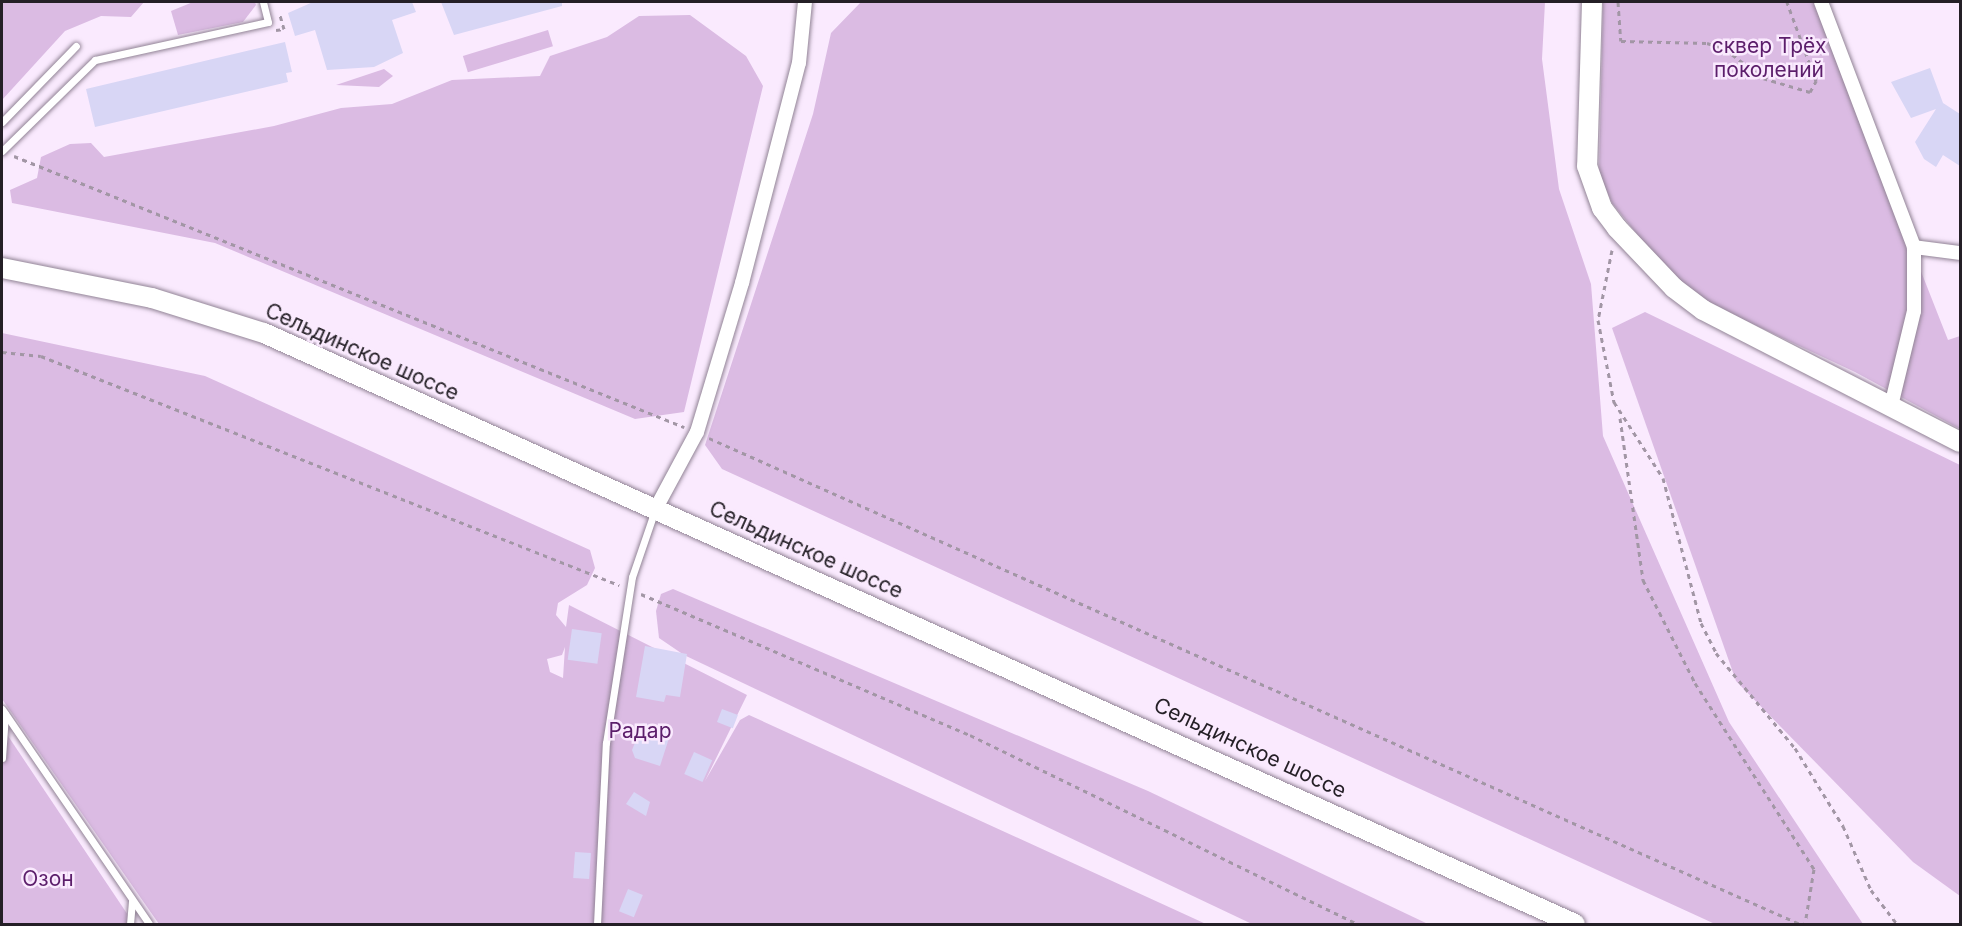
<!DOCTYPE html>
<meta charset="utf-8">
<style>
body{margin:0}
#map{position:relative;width:1962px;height:926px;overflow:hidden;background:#faeafe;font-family:Inter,sans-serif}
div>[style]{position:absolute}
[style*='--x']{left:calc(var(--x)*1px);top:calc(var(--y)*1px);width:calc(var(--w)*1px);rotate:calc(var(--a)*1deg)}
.green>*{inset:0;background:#dbbbe3;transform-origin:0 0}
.building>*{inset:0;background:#d8d6f5;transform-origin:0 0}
.path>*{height:3px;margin-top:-1.5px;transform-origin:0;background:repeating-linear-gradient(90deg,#a296a5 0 4.5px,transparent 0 9px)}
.roads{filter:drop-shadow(0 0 2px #918395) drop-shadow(0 0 2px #918395)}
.lane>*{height:7px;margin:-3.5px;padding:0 3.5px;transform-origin:3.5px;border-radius:3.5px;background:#fff}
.street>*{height:14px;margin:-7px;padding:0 7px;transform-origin:7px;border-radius:7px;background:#fff}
.secondary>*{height:20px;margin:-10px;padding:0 10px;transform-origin:10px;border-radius:10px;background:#fff}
span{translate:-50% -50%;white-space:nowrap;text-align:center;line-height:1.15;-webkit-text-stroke:5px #faeafe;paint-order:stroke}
.park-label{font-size:21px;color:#5c1e6b}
.street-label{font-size:21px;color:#241f26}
.frame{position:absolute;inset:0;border:3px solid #241f26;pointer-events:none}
</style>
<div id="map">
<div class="green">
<div style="clip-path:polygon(2px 2px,144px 2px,131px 17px,101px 16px,65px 31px,2px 100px)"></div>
<div style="clip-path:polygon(193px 2px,255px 2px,256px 5px,243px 22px,178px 35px,171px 11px)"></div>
<div style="clip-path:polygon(861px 2px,1545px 2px,1542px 59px,1559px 189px,1591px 284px,1603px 436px,1729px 722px,1863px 924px,1715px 924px,722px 469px,705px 445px,813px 114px,831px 33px)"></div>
<div style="clip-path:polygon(1603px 2px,1815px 2px,1948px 340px,1960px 336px,1960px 429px,1855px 372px,1710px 304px,1681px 284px,1645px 244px,1612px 203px,1599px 174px)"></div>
<div style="clip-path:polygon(690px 15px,746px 56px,763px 86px,684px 412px,635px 419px,215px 243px,12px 203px,10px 190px,37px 178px,41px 157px,70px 144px,91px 143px,104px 157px,274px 126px,341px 108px,392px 104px,452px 80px,540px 76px,550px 56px,607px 37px,639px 16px)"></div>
<div style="left:548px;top:30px;width:17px;height:89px;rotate:73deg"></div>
<div style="clip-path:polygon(384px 69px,393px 76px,379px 87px,336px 85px)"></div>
<div style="clip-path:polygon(1645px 312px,1960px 465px,1960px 896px,1913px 862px,1736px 681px,1612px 328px)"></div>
<div style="clip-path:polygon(evenodd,2px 333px,205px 376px,590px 550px,595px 568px,587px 585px,558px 603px,556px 615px,566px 627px,569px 605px,747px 695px,705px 781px,740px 720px,749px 715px,1206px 924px,159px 924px,2px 699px,2px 333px,565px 647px,563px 678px,550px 672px,547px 659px,562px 655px,565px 647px)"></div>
<div style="clip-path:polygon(673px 589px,1148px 791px,1428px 924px,1252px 924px,684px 655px,659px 638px,656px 611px,661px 594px)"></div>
<div style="clip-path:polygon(2px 727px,134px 924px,2px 924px)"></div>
</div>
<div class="building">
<div style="clip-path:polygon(313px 2px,412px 2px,416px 12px,392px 20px,403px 53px,374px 67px,327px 70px,315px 30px,295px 36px,288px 13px)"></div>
<div style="clip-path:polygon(441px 2px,562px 2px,562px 6px,454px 35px)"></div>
<div style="clip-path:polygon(285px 42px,292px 72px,286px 73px,288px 82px,95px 127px,86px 89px)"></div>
<div style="clip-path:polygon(1930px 68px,1943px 103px,1960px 114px,1960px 166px,1943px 155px,1936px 167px,1924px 159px,1915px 142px,1936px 109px,1911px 118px,1891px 82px)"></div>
<div style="left:572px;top:629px;width:30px;height:31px;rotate:8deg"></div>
<div style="clip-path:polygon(645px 646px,687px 654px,680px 697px,666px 695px,664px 702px,636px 697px)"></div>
<div style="left:722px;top:709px;width:17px;height:14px;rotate:21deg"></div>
<div style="clip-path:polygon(643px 723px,671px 732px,660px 766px,635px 758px,632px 750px)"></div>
<div style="left:694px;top:752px;width:20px;height:24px;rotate:24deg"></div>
<div style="clip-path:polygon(634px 792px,650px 802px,646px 816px,626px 804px)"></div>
<div style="left:575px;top:852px;width:16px;height:26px;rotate:4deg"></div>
<div style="left:628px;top:889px;width:16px;height:24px;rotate:22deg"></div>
</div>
<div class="path">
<div style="--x:1618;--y:2;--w:39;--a:86"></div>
<div style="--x:1621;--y:41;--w:86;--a:1.3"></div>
<div style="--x:1707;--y:43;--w:19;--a:18"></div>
<div style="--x:1725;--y:49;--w:48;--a:37.3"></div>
<div style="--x:1763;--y:78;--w:49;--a:16.6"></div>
<div style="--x:1810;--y:92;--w:13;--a:-61"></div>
<div style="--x:1816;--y:81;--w:84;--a:-110.2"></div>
<div style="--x:276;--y:30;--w:8;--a:-7"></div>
<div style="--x:284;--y:29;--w:15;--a:-106"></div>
<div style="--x:14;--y:156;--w:723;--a:22.02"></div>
<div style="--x:1612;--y:250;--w:71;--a:101.3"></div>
<div style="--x:1598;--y:320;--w:84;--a:79"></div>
<div style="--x:1614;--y:402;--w:90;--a:57.2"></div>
<div style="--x:1663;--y:478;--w:150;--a:75.3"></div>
<div style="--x:1701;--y:623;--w:34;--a:63"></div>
<div style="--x:1716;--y:653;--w:124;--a:50.3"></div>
<div style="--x:1795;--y:748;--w:92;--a:58.4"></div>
<div style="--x:1843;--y:826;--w:70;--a:66.4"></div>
<div style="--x:1871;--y:890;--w:43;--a:52.6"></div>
<div style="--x:2;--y:352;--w:39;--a:6"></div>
<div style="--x:41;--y:356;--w:622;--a:21.61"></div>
<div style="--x:1620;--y:418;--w:164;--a:81.9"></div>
<div style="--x:1643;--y:580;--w:115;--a:63.2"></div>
<div style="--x:1695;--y:683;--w:221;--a:57.4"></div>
<div style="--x:1814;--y:869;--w:56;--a:99.3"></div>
<div style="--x:709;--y:438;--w:1194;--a:24.01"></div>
<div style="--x:641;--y:594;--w:358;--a:23.2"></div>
<div style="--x:970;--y:735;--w:431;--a:26"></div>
</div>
<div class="roads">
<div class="lane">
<div style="--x:2;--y:122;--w:106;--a:-45.8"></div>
<div style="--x:2;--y:151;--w:130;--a:-44.4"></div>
<div style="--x:95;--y:60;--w:177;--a:-12.4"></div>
<div style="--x:268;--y:22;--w:21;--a:-104"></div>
<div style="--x:2;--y:709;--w:260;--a:55.6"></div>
<div style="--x:2;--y:758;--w:44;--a:-86.1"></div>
<div style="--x:130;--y:924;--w:24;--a:-85"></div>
<div style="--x:597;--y:924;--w:181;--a:-87.2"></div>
<div style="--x:606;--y:743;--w:168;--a:-81.1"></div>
<div style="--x:632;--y:577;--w:71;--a:-71.1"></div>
</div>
<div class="street">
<div style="--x:1821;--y:2;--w:262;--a:69.2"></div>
<div style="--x:1914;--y:247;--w:64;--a:90"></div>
<div style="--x:1914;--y:311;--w:94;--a:103.6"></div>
<div style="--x:1914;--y:247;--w:46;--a:7.4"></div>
<div style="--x:655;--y:510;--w:89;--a:-61.7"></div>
<div style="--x:697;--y:432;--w:156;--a:-73.2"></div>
<div style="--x:742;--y:283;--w:227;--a:-75.5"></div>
<div style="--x:799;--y:63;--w:61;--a:-84.4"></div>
</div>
<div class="secondary">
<div style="--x:1592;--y:2;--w:164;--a:91.7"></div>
<div style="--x:1587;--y:166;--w:45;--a:70.3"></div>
<div style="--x:1602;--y:208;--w:25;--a:53"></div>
<div style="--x:1617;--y:228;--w:83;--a:46.5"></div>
<div style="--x:1674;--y:288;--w:36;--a:37"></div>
<div style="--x:1703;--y:310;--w:289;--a:27.2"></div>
<div style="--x:2;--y:268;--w:153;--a:11.3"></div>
<div style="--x:152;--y:298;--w:117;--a:17.4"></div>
<div style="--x:264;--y:333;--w:1438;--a:24.27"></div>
</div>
</div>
<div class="park-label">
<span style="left:1769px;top:58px">сквер Трёх<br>поколений</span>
<span style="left:640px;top:731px">Радар</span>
<span style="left:48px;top:879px">Озон</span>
</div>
<div class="street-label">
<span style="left:362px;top:352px;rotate:24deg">Сельдинское шоссе</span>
<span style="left:806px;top:550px;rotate:24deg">Сельдинское шоссе</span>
<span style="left:1250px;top:748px;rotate:25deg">Сельдинское шоссе</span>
</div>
<div class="frame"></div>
</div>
